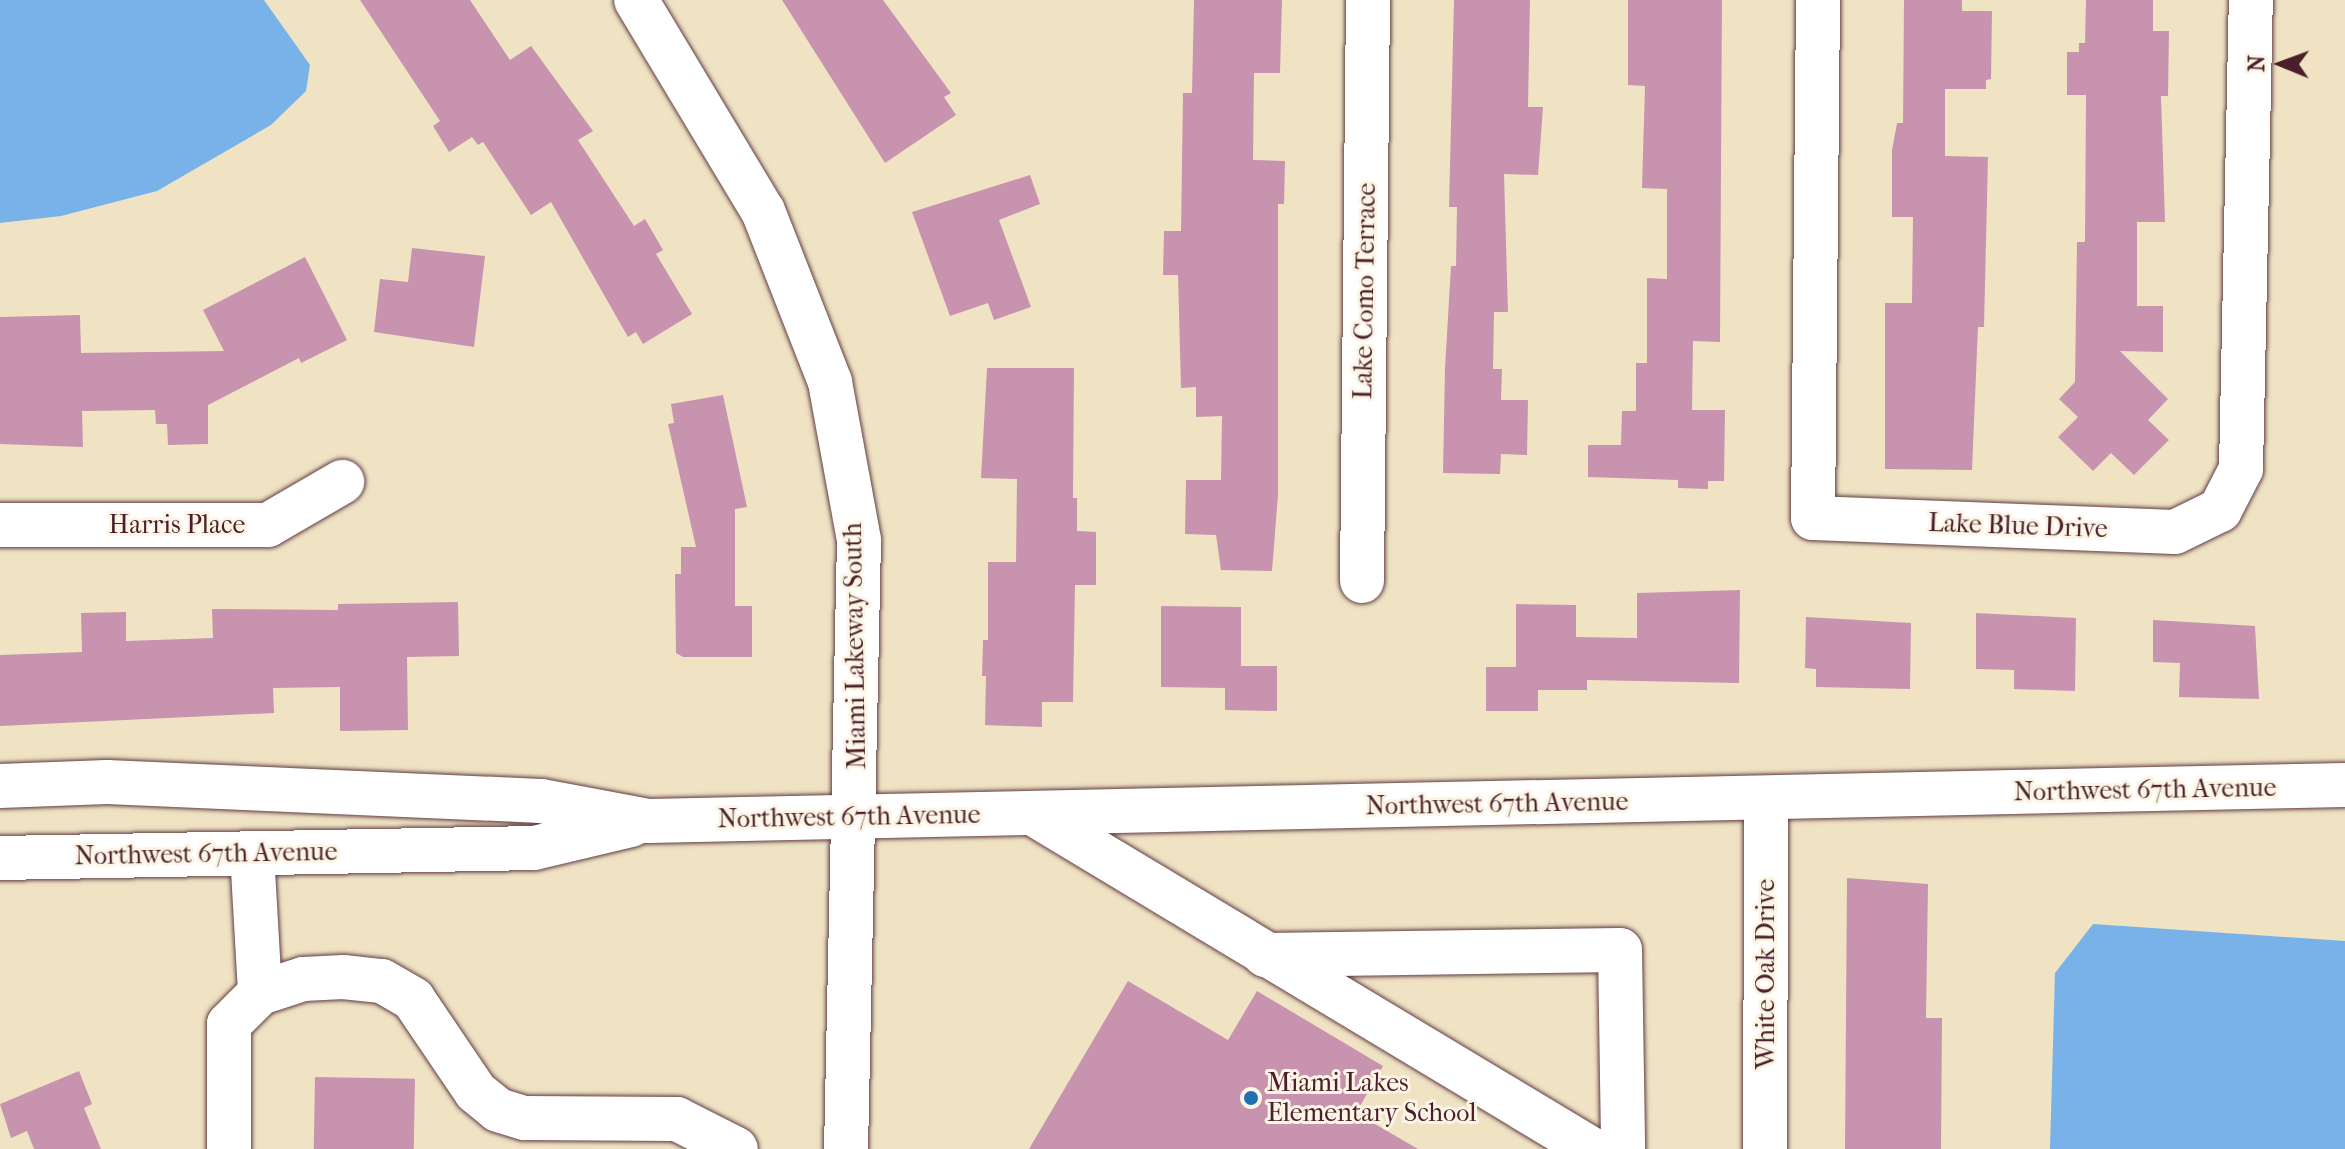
<!DOCTYPE html>
<style>
body{margin:0}
#map{position:relative;width:2345px;height:1149px;overflow:hidden;background:#efe3c4;font-family:"IM FELL French Canon",serif}
div>[style]{position:absolute}
[style*='--x']{left:calc(var(--x)*1px);top:calc(var(--y)*1px);width:calc(var(--w)*1px);rotate:calc(var(--a)*1deg)}
.water>*{inset:0;background:#79b2e9}
.building>*{inset:0;background:#c893ae;transform-origin:0 0}
.roads{filter:drop-shadow(0 0 2px #633c42) drop-shadow(0 0 2px #633c42)}
.minor>*{height:44px;margin:-22px;padding:0 22px;transform-origin:22px;border-radius:22px;background:#fff}
.major>*{height:44px;margin:-22px;padding:0 22px;transform-origin:22px;border-radius:22px;background:#fff}
.dots>*{width:22px;height:22px;translate:-50% -50%;box-sizing:border-box;border:4px solid #fcf5e5;border-radius:50%}
span{translate:-50% -50%;white-space:nowrap;text-align:center;line-height:1.15;-webkit-text-stroke:6px #fcf5e5;paint-order:stroke}
.street-label{font-size:26px;color:#4a1f2b}
.poi-label{font-size:26px;color:#4a1f2b}
.left{translate:0 -50%;text-align:left}
.north{position:absolute;left:2241px;top:24px;width:80px;height:80px;-webkit-text-stroke:6px #fcf5e5;paint-order:stroke;rotate:271deg;font-size:22px;font-weight:700;line-height:32px;text-align:center;color:#4a1f2b}
.north::after{content:'';display:block;margin:auto;width:28px;height:36px;background:#4a1f2b;clip-path:polygon(50% 0,100% 100%,50% 72%,0 100%)}
</style>
<div id="map">
<div class="water">
<div style="clip-path:polygon(0 0,264px 0,310px 65px,306px 91px,271px 125px,157px 191px,61px 216px,0 223px)"></div>
<div style="clip-path:polygon(2093px 924px,2345px 941px,2345px 1149px,2050px 1149px,2055px 973px)"></div>
</div>
<div class="building">
<div style="clip-path:polygon(360px 0,470px 0,510px 60px,531px 46px,593px 131px,578px 140px,634px 226px,645px 219px,663px 250px,656px 254px,692px 314px,643px 344px,636px 332px,628px 337px,551px 202px,531px 215px,483px 142px,478px 145px,472px 137px,449px 152px,433px 126px,440px 121px)"></div>
<div style="clip-path:polygon(782px 0,883px 0,951px 93px,944px 97px,956px 115px,885px 163px)"></div>
<div style="clip-path:polygon(1194px 0,1282px 0,1280px 73px,1254px 73px,1253px 160px,1285px 161px,1284px 204px,1278px 204px,1278px 495px,1272px 571px,1221px 570px,1216px 535px,1185px 534px,1186px 480px,1221px 480px,1222px 416px,1196px 417px,1196px 387px,1181px 388px,1178px 275px,1163px 275px,1164px 231px,1181px 231px,1183px 93px,1192px 93px)"></div>
<div style="clip-path:polygon(1454px 0,1530px 0,1528px 107px,1543px 107px,1538px 175px,1504px 174px,1508px 312px,1494px 312px,1493px 369px,1502px 369px,1501px 400px,1528px 400px,1527px 455px,1501px 454px,1500px 474px,1443px 473px,1445px 368px,1451px 266px,1456px 266px,1457px 207px,1449px 207px)"></div>
<div style="clip-path:polygon(1628px 0,1722px 0,1720px 342px,1693px 341px,1692px 410px,1725px 410px,1724px 481px,1708px 481px,1708px 489px,1678px 488px,1678px 480px,1588px 477px,1588px 445px,1621px 445px,1622px 411px,1636px 411px,1636px 363px,1647px 363px,1647px 278px,1667px 279px,1667px 189px,1642px 188px,1645px 86px,1628px 85px)"></div>
<div style="clip-path:polygon(1904px 0,1962px 0,1962px 11px,1992px 11px,1991px 79px,1986px 80px,1986px 89px,1945px 89px,1945px 156px,1988px 157px,1984px 327px,1978px 327px,1972px 470px,1885px 469px,1885px 303px,1912px 303px,1913px 217px,1892px 217px,1892px 150px,1897px 123px,1903px 123px)"></div>
<div style="clip-path:polygon(2086px 0,2153px 0,2153px 31px,2169px 31px,2168px 96px,2161px 96px,2165px 222px,2137px 222px,2137px 306px,2163px 306px,2163px 352px,2120px 351px,2168px 399px,2148px 420px,2169px 440px,2134px 475px,2111px 453px,2093px 471px,2058px 437px,2078px 417px,2059px 399px,2075px 382px,2077px 242px,2085px 242px,2086px 95px,2067px 95px,2067px 52px,2079px 52px,2079px 43px,2085px 43px)"></div>
<div style="clip-path:polygon(1030px 175px,1040px 204px,999px 220px,1031px 307px,994px 320px,988px 303px,950px 316px,912px 212px)"></div>
<div style="clip-path:polygon(412px 248px,485px 256px,474px 347px,374px 332px,380px 279px,408px 282px)"></div>
<div style="clip-path:polygon(305px 257px,347px 340px,301px 363px,299px 358px,208px 405px,208px 444px,168px 445px,167px 424px,156px 424px,155px 410px,82px 411px,83px 447px,0 444px,0 317px,80px 315px,81px 353px,224px 351px,203px 310px)"></div>
<div style="clip-path:polygon(987px 368px,1074px 368px,1073px 498px,1077px 498px,1077px 531px,1096px 532px,1096px 585px,1075px 585px,1073px 702px,1042px 702px,1042px 727px,985px 725px,986px 676px,982px 676px,983px 640px,988px 640px,988px 562px,1016px 562px,1017px 479px,981px 478px)"></div>
<div style="clip-path:polygon(723px 395px,747px 507px,735px 509px,735px 606px,752px 606px,752px 657px,683px 657px,676px 653px,675px 574px,681px 574px,681px 547px,696px 547px,668px 424px,674px 423px,671px 404px)"></div>
<div style="clip-path:polygon(1740px 590px,1739px 683px,1587px 680px,1587px 690px,1538px 690px,1538px 711px,1486px 711px,1486px 667px,1516px 667px,1516px 604px,1576px 605px,1576px 637px,1637px 638px,1637px 593px)"></div>
<div style="clip-path:polygon(458px 602px,459px 656px,407px 657px,408px 730px,340px 731px,340px 687px,273px 688px,274px 713px,0 726px,0 655px,82px 652px,81px 613px,126px 612px,126px 641px,213px 638px,212px 609px,338px 610px,338px 604px)"></div>
<div style="clip-path:polygon(1161px 606px,1241px 607px,1241px 666px,1277px 666px,1277px 711px,1225px 710px,1225px 688px,1161px 687px)"></div>
<div style="clip-path:polygon(1976px 613px,2076px 618px,2075px 691px,2014px 689px,2014px 670px,1976px 669px)"></div>
<div style="clip-path:polygon(1806px 617px,1911px 623px,1910px 689px,1816px 687px,1816px 669px,1805px 668px)"></div>
<div style="clip-path:polygon(2153px 620px,2255px 626px,2259px 699px,2179px 697px,2180px 663px,2153px 662px)"></div>
<div style="clip-path:polygon(1847px 878px,1928px 884px,1926px 1018px,1942px 1018px,1941px 1149px,1845px 1149px)"></div>
<div style="clip-path:polygon(1128px 981px,1228px 1040px,1257px 991px,1383px 1066px,1356px 1113px,1418px 1149px,1029px 1149px)"></div>
<div style="clip-path:polygon(79px 1071px,92px 1104px,84px 1108px,101px 1149px,34px 1149px,27px 1131px,11px 1138px,0 1104px)"></div>
<div style="left:315px;top:1077px;width:100px;height:72px;rotate:1deg"></div>
</div>
<div class="roads">
<div class="minor">
<div style="--x:636;--y:0;--w:246;--a:59"></div>
<div style="--x:763;--y:211;--w:184;--a:68.6"></div>
<div style="--x:830;--y:382;--w:161;--a:79.6"></div>
<div style="--x:859;--y:540;--w:609;--a:91.22"></div>
<div style="--x:1818;--y:0;--w:518;--a:90.55"></div>
<div style="--x:1813;--y:518;--w:362;--a:2.2"></div>
<div style="--x:2175;--y:532;--w:50;--a:-26.1"></div>
<div style="--x:2220;--y:510;--w:46;--a:-62.9"></div>
<div style="--x:2241;--y:469;--w:469;--a:-88.8"></div>
<div style="--x:0;--y:525;--w:268;--a:0"></div>
<div style="--x:268;--y:525;--w:86;--a:-30.2"></div>
<div style="--x:1362;--y:581;--w:581;--a:-89.41"></div>
<div style="--x:1032;--y:813;--w:652;--a:31.01"></div>
<div style="--x:252;--y:853;--w:140;--a:86.7"></div>
<div style="--x:1265;--y:955;--w:355;--a:-0.8"></div>
<div style="--x:1620;--y:950;--w:199;--a:89.1"></div>
<div style="--x:229;--y:1149;--w:125;--a:-90"></div>
<div style="--x:229;--y:1024;--w:44;--a:-45"></div>
<div style="--x:260;--y:993;--w:45;--a:-18"></div>
<div style="--x:303;--y:979;--w:40;--a:-2.9"></div>
<div style="--x:343;--y:977;--w:39;--a:6"></div>
<div style="--x:382;--y:981;--w:36;--a:30"></div>
<div style="--x:413;--y:999;--w:112;--a:55.9"></div>
<div style="--x:476;--y:1092;--w:28;--a:39"></div>
<div style="--x:498;--y:1110;--w:28;--a:17"></div>
<div style="--x:525;--y:1118;--w:152;--a:0.4"></div>
<div style="--x:677;--y:1119;--w:66;--a:27"></div>
<div style="--x:1765;--y:1149;--w:350;--a:-89.8"></div>
</div>
<div class="major">
<div style="--x:0;--y:786;--w:107;--a:-2.1"></div>
<div style="--x:107;--y:782;--w:434;--a:2.5"></div>
<div style="--x:541;--y:801;--w:110;--a:10.5"></div>
<div style="--x:649;--y:821;--w:1696;--a:-1.22"></div>
<div style="--x:0;--y:858;--w:534;--a:-1.07"></div>
<div style="--x:534;--y:848;--w:100;--a:-13.3"></div>
</div>
</div>
<div class="dots">
<div style="left:1251px;top:1098px;background:#1f6fb2"></div>
</div>
<div class="street-label">
<span style="left:1365px;top:291px;rotate:-89deg">Lake Como Terrace</span>
<span style="left:177px;top:525px">Harris Place</span>
<span style="left:2018px;top:526px;rotate:2deg">Lake Blue Drive</span>
<span style="left:855px;top:646px;rotate:-91deg">Miami Lakeway South</span>
<span style="left:2145px;top:790px;rotate:-1deg">Northwest 67th Avenue</span>
<span style="left:1497px;top:804px;rotate:-1deg">Northwest 67th Avenue</span>
<span style="left:849px;top:817px;rotate:-1deg">Northwest 67th Avenue</span>
<span style="left:206px;top:854px;rotate:-1deg">Northwest 67th Avenue</span>
<span style="left:1766px;top:974px;rotate:-90deg">White Oak Drive</span>
</div>
<div class="poi-label">
<span class="left" style="left:1267px;top:1098px">Miami Lakes<br>Elementary School</span>
</div>
<div class="north">N</div>
</div>
